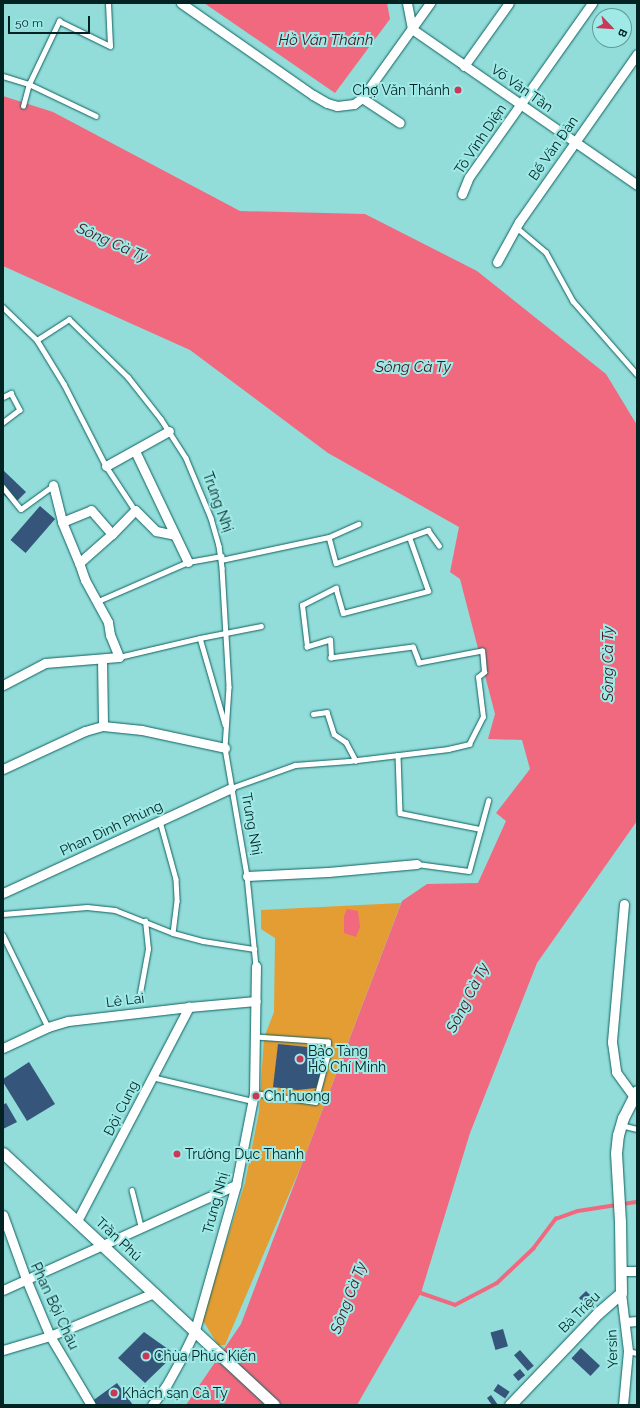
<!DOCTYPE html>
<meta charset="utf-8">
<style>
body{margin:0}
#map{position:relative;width:640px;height:1408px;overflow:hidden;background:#92dcd9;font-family:Raleway,sans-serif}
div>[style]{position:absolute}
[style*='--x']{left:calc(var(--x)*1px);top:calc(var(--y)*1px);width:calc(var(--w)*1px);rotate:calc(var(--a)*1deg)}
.green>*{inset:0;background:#e39d33}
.water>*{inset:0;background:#f1697e}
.stream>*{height:3.5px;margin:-1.75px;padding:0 1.75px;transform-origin:1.75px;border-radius:1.75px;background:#f1697e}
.building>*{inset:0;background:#35557b;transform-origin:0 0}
.roads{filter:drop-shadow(0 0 1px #0e6261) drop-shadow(0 0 1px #0e6261)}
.service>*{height:4.5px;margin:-2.25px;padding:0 2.25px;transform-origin:2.25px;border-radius:2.25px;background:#fff}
.minor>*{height:9px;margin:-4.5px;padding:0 4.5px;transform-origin:4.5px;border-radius:4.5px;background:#fff}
.tertiary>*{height:11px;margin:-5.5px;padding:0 5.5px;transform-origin:5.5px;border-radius:5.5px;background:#fff}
.dots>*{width:11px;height:11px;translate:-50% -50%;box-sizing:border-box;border:2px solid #9fe9e6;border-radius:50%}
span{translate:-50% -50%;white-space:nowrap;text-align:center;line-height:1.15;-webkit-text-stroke:4px #9fe9e6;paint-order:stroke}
.street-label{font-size:14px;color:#032322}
.poi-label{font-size:14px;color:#032322}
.right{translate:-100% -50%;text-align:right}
.left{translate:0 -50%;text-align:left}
.water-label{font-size:15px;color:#48141e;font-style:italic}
.frame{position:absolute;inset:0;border:4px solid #032322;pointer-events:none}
.north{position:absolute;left:592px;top:8px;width:40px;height:40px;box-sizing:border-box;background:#9fe9e6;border:1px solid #619a98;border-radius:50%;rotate:115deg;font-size:11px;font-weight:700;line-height:16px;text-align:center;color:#032322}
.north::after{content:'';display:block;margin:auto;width:14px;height:18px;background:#c93957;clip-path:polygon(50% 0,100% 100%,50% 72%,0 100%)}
.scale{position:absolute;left:8px;top:16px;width:82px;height:18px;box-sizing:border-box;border:2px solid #032322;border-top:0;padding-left:5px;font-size:12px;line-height:14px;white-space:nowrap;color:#032322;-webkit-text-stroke:3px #9fe9e6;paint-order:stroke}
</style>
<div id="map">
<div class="green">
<div style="clip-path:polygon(401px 903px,301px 1166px,225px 1345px,218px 1345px,202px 1319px,245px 1183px,259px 1112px,264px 1038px,274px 1012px,275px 938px,261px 929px,261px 910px)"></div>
</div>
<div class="water">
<div style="clip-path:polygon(204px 3px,387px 3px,390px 19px,335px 93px)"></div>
<div style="clip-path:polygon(3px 96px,53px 112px,240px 211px,365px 214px,477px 271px,606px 374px,637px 425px,637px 821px,537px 963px,470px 1133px,421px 1293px,357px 1405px,186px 1405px,241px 1324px,402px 901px,427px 884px,478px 883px,506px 821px,496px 813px,530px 769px,522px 740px,488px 739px,495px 714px,460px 579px,450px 572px,459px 527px,328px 453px,190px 350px,3px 266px)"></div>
<div style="clip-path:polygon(347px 909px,358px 911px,360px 927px,356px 937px,344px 933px,344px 916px)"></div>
</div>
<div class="stream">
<div style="--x:418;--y:1292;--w:39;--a:19"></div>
<div style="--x:455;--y:1305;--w:47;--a:-27.6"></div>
<div style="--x:497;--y:1283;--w:50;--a:-43.4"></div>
<div style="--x:533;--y:1249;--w:38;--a:-53"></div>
<div style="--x:556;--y:1219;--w:23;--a:-20"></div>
<div style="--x:578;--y:1211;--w:60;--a:-8.7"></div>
</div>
<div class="building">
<div style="clip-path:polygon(3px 470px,26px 492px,14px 504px,3px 494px)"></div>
<div style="left:40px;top:506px;width:20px;height:45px;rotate:41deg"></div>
<div style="clip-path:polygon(278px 1044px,327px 1049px,316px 1088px,297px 1090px,273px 1087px)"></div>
<div style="clip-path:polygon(29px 1062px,55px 1104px,27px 1121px,3px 1082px,3px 1079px)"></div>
<div style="clip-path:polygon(6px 1103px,17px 1122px,3px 1129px,3px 1105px)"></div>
<div style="left:586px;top:1291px;width:13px;height:10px;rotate:45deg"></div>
<div style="left:503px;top:1329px;width:18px;height:13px;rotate:74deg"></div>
<div style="clip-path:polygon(144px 1332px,175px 1354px,145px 1383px,118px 1358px)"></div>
<div style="left:581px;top:1348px;width:26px;height:14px;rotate:43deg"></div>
<div style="left:520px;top:1350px;width:21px;height:8px;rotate:49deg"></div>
<div style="left:520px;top:1369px;width:8px;height:9px;rotate:50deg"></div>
<div style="clip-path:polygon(117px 1383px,133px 1405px,93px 1405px,91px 1402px)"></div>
<div style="left:498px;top:1384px;width:14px;height:8px;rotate:34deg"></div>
<div style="clip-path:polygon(491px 1395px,498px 1405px,492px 1405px,487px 1398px)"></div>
</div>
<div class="roads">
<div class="service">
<div style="--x:3;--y:76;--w:27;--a:17"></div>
<div style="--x:29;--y:84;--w:74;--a:25.5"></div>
<div style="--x:23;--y:106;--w:23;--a:-75"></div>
<div style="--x:29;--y:84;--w:70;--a:-64.5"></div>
<div style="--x:59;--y:21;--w:57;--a:26.1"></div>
<div style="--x:110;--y:46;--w:43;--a:-92.7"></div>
<div style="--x:516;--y:227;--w:39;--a:40"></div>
<div style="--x:546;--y:252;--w:56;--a:61.1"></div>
<div style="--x:573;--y:301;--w:97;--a:48.8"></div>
<div style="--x:3;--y:307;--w:47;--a:44.1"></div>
<div style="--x:37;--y:340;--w:52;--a:58.5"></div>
<div style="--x:64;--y:384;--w:92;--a:62.9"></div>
<div style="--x:106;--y:466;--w:53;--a:56.6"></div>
<div style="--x:37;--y:340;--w:38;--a:-33"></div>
<div style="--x:69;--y:319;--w:83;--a:44.5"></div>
<div style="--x:128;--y:377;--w:53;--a:51.8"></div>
<div style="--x:161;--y:419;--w:46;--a:57.3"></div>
<div style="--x:186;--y:458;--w:65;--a:67.4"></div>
<div style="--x:211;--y:518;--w:29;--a:74"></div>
<div style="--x:219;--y:546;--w:22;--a:82"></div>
<div style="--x:222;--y:568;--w:119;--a:86.6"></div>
<div style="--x:229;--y:687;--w:61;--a:93.8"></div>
<div style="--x:225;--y:748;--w:130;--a:80.2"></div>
<div style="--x:247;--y:876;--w:90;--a:84.3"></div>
<div style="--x:3;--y:397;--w:9;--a:-27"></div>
<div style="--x:11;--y:393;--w:19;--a:62"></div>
<div style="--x:20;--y:410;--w:21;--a:143"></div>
<div style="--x:3;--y:487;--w:28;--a:51"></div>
<div style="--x:21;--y:509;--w:39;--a:-36"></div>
<div style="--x:329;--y:537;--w:27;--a:75"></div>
<div style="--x:336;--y:563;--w:98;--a:-19.7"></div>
<div style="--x:428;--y:530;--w:19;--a:54"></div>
<div style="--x:221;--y:560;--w:110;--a:-12"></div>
<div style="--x:329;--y:537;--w:32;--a:-24"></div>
<div style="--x:96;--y:602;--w:100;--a:-23.5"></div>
<div style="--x:188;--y:562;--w:34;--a:-10"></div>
<div style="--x:200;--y:638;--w:90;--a:73.8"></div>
<div style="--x:119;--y:657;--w:83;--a:-13.2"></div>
<div style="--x:200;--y:638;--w:62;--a:-11.1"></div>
<div style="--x:313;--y:714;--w:14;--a:-8"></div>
<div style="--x:327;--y:712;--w:23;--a:72"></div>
<div style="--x:334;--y:734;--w:14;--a:34"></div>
<div style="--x:346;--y:742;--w:21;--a:62"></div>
<div style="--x:398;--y:755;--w:58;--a:88"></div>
<div style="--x:400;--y:813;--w:82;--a:11.3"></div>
<div style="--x:231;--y:788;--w:68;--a:-19.8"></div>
<div style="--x:295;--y:765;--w:54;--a:-4.2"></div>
<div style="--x:349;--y:761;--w:100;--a:-6.9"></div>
<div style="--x:448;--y:749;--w:22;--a:-13"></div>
<div style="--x:469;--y:744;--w:30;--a:-63"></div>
<div style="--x:483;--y:717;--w:40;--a:-97.1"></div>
<div style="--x:478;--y:677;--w:8;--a:-40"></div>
<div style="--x:484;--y:672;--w:21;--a:-95"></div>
<div style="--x:482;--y:651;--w:64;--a:169.2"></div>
<div style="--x:419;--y:663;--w:17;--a:-111"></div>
<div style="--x:413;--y:647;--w:83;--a:172.4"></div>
<div style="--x:331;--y:658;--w:18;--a:-93"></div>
<div style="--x:330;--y:640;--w:24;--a:163"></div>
<div style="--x:307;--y:647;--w:42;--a:-96.8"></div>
<div style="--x:302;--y:605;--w:38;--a:-27"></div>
<div style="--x:336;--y:588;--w:26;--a:74"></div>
<div style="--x:343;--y:613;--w:88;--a:-14.5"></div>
<div style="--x:428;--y:591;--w:57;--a:-109.4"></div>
<div style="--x:160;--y:821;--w:60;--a:74.6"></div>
<div style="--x:176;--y:879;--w:22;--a:87"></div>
<div style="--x:177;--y:901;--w:32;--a:97"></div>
<div style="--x:417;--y:864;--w:52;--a:7.7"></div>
<div style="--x:469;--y:871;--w:73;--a:-74.8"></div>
<div style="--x:3;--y:914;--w:84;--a:-4.8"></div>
<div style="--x:87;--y:907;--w:28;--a:6"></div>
<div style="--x:115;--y:910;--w:62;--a:21.6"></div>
<div style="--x:173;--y:933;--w:31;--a:15"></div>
<div style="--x:203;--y:941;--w:52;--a:8.9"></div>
<div style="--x:3;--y:935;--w:102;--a:63.9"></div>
<div style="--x:140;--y:993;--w:45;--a:-79.7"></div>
<div style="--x:148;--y:949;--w:28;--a:-96"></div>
<div style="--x:152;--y:1077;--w:104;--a:13.4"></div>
<div style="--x:254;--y:1093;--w:62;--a:8.4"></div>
<div style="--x:315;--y:1102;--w:47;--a:-75.1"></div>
<div style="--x:327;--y:1057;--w:15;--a:-86"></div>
<div style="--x:328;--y:1042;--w:72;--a:-176"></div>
<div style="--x:621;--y:1125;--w:16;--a:14"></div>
<div style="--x:132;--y:1190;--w:38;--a:76"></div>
<div style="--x:628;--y:1351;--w:9;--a:13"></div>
</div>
<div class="minor">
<div style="--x:181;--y:3;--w:161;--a:34.9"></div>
<div style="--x:313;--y:95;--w:16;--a:30"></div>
<div style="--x:327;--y:103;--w:10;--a:17"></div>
<div style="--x:337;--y:106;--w:17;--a:-7"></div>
<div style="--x:354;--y:104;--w:10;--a:-37"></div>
<div style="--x:362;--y:98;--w:117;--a:-54.4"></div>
<div style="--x:407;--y:3;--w:26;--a:79"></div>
<div style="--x:412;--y:29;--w:274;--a:34.7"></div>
<div style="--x:464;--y:66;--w:77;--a:-54.5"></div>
<div style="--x:362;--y:98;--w:45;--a:33.3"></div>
<div style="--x:462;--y:194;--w:18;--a:-68"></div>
<div style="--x:469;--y:177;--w:213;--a:-54.7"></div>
<div style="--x:497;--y:262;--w:46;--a:-61.2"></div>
<div style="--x:519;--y:222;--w:205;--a:-54.9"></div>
<div style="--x:135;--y:451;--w:123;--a:64.5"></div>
<div style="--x:106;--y:466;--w:72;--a:-29.1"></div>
<div style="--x:53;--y:485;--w:38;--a:76"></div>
<div style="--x:62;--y:522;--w:44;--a:67.5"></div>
<div style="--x:62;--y:522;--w:31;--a:-22"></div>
<div style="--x:91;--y:510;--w:32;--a:49"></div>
<div style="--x:102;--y:659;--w:67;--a:89.1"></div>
<div style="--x:3;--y:685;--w:47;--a:-27.6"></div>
<div style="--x:45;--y:663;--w:74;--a:-4.6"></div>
<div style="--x:119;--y:657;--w:24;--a:-112"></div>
<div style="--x:110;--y:635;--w:13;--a:-99"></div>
<div style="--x:108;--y:622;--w:48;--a:-118.7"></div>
<div style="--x:85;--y:580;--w:18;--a:-109"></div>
<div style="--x:79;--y:563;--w:44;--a:-41.3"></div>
<div style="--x:112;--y:534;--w:33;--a:-46"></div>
<div style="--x:135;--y:510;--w:30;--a:45"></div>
<div style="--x:156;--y:531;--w:19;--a:12"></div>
<div style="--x:3;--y:769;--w:90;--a:-24.9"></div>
<div style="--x:85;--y:731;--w:19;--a:-16"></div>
<div style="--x:103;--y:726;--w:39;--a:6"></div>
<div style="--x:142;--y:730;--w:85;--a:12.2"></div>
<div style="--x:247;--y:876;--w:81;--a:-2.8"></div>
<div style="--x:328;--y:872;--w:89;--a:-5.1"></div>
<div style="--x:3;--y:893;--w:251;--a:-24.7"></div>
<div style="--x:624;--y:904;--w:139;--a:95"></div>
<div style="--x:612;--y:1042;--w:30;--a:82"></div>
<div style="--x:616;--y:1072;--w:31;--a:54"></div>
<div style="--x:3;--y:1048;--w:50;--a:-25"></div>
<div style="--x:48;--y:1027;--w:21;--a:-17"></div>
<div style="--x:68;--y:1021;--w:122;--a:-6.6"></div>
<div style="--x:189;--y:1007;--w:67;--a:-5.1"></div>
<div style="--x:3;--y:1215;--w:68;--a:70.2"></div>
<div style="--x:26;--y:1279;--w:62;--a:67.2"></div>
<div style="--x:50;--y:1336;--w:80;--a:59.3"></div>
<div style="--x:77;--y:1221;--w:242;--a:-62.4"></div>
<div style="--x:621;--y:1271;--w:16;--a:0"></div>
<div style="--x:3;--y:1290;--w:256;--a:-24.3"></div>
<div style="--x:621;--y:1293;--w:58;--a:83.1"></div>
<div style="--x:628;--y:1351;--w:54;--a:95.3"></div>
<div style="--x:625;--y:1322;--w:12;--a:-5"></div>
<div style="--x:3;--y:1350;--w:49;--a:-16.6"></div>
<div style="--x:50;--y:1336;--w:113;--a:-22.5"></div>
<div style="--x:152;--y:1405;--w:24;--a:-54"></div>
<div style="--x:166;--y:1386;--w:33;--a:-61"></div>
<div style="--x:182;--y:1357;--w:30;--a:-64"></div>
<div style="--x:195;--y:1330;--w:151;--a:-74.2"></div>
<div style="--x:236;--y:1185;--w:94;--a:-78.9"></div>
<div style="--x:254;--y:1093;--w:127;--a:-89.1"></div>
</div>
<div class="tertiary">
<div style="--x:3;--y:1153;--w:370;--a:42.9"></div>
<div style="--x:510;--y:1405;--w:127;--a:-46.3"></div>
<div style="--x:598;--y:1313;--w:30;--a:-41"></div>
<div style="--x:621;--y:1293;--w:71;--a:-90.8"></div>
<div style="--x:620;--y:1222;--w:69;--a:-93.3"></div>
<div style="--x:616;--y:1153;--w:18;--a:-84"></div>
<div style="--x:618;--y:1135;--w:18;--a:-74"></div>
<div style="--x:623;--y:1118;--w:30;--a:-63"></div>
</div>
</div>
<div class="dots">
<div style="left:458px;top:90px;background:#c93957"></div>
<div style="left:300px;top:1059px;background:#c93957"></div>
<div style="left:256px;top:1096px;background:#c93957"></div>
<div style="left:177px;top:1154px;background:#c93957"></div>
<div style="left:146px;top:1356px;background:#c93957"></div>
<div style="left:114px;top:1393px;background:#c93957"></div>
</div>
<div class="street-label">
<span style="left:522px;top:88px;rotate:35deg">Võ Văn Tần</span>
<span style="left:480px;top:139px;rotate:-56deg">Tô Vĩnh Diện</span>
<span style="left:553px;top:148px;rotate:-55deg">Bế Văn Đàn</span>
<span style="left:218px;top:502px;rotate:70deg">Trưng Nhị</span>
<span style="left:252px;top:824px;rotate:80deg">Trưng Nhị</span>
<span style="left:111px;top:828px;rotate:-25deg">Phan Đình Phùng</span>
<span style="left:125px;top:1000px;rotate:-7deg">Lê Lai</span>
<span style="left:121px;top:1108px;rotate:-63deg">Đội Cung</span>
<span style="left:215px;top:1203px;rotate:-75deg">Trưng Nhị</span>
<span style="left:119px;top:1239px;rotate:43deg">Trần Phú</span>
<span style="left:55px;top:1306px;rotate:65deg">Phan Bội Châu</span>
<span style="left:579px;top:1312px;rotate:-45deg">Bà Triệu</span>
<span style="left:612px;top:1349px;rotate:-92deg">Yersin</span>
</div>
<div class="poi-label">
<span class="right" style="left:450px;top:90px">Chợ Văn Thánh</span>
<span class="left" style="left:308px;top:1059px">Bảo Tàng<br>Hồ Chí Minh</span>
<span class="left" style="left:264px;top:1096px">Chi huong</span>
<span class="left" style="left:185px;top:1154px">Trường Dục Thanh</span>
<span class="left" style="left:154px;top:1356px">Chùa Phúc Kiến</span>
<span class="left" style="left:122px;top:1393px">Khách sạn Cà Ty</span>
</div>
<div class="water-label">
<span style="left:326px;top:41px">Hồ Văn Thánh</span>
<span style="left:112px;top:243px;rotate:24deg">Sông Cà Ty</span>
<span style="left:413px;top:368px">Sông Cà Ty</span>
<span style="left:609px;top:664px;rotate:-90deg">Sông Cà Ty</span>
<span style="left:468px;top:998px;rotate:-63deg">Sông Cà Ty</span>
<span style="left:349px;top:1298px;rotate:-69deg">Sông Cà Ty</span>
</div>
<div class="frame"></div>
<div class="north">B</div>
<div class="scale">50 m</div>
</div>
